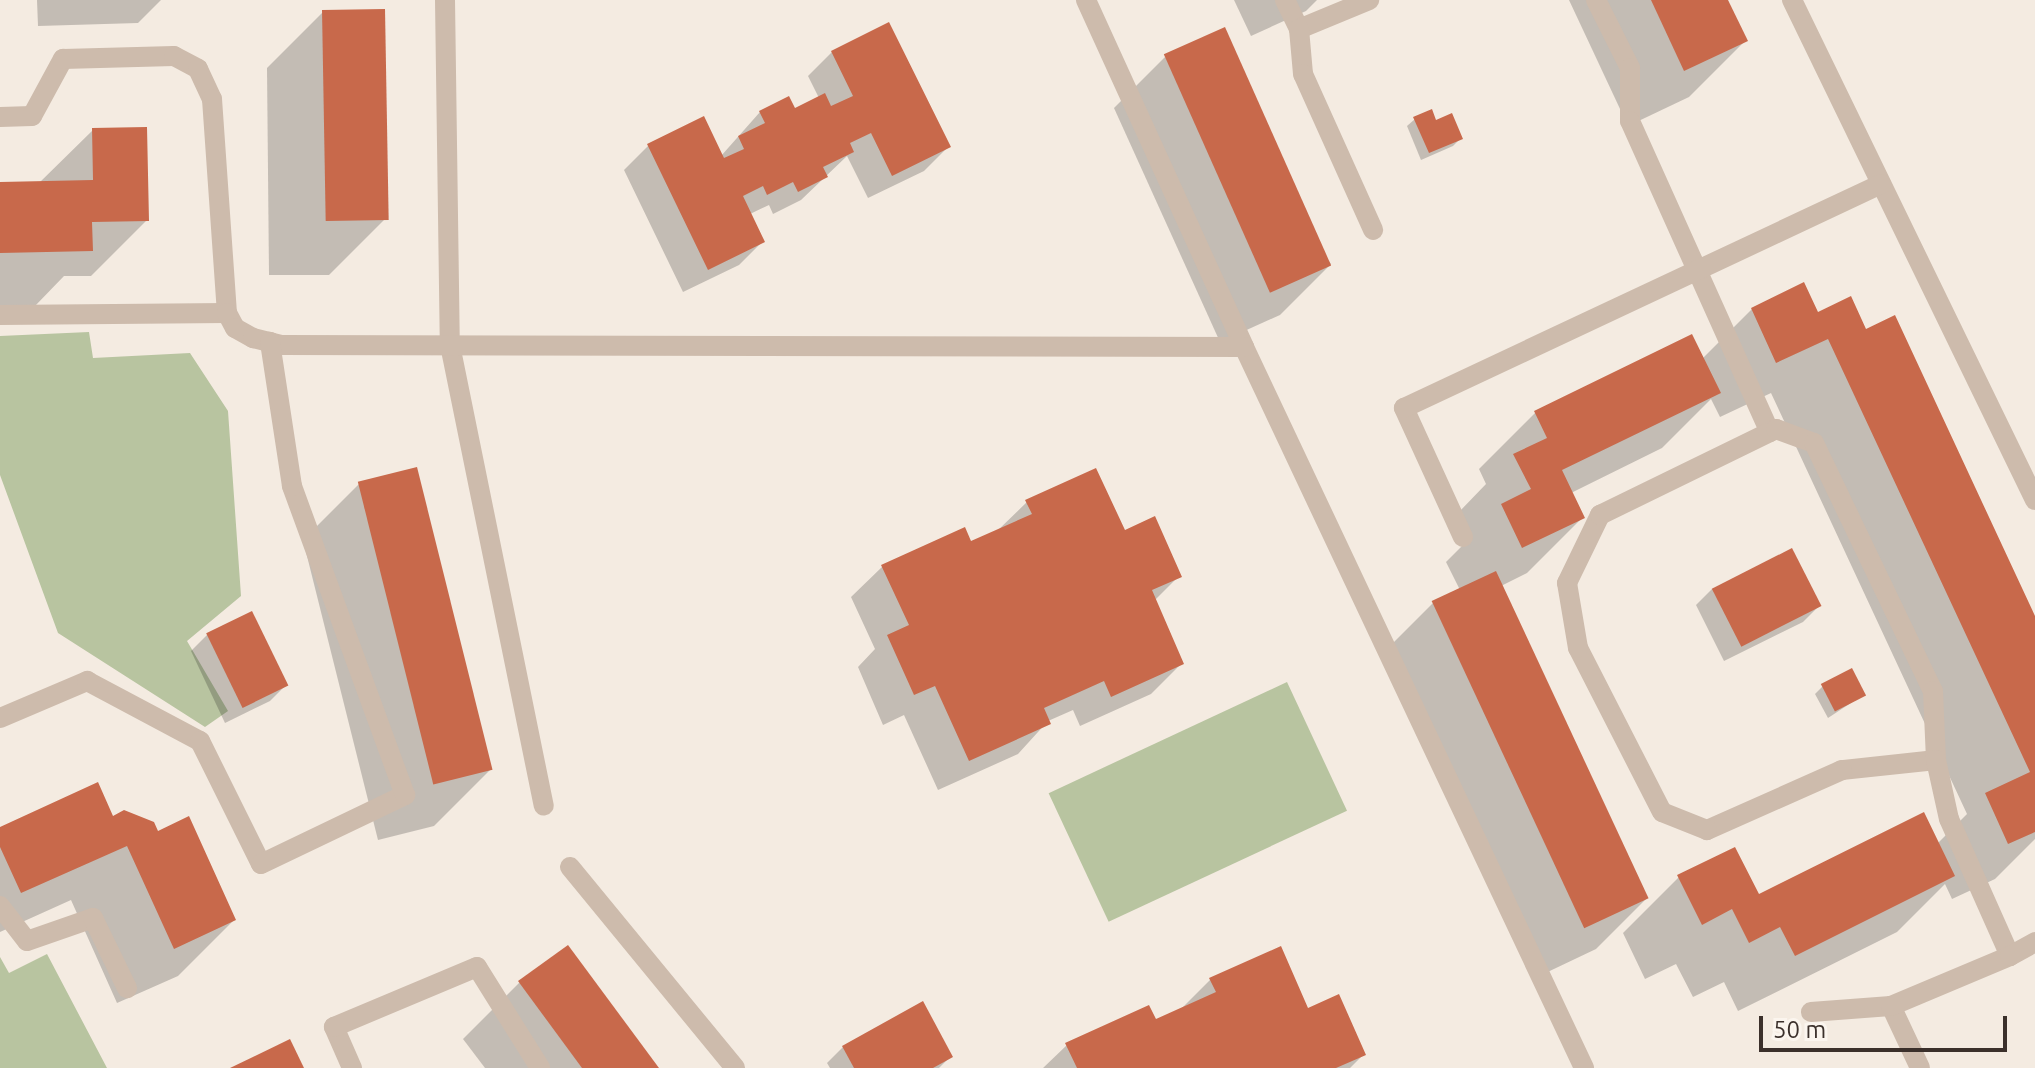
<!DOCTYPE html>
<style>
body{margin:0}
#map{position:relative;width:2035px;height:1068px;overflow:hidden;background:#f4ebe1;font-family:Ubuntu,sans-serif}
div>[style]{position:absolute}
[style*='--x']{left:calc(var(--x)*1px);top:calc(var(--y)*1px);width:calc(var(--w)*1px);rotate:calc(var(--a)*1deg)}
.green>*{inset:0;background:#b8c4a0;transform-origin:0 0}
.shadow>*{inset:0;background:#0003}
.building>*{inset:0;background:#c8694b;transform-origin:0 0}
.minor>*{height:20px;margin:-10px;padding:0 10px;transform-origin:10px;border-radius:10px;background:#cdbbac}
span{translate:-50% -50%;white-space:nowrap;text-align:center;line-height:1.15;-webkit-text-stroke:6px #fbf5ee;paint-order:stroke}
.scale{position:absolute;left:1759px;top:1016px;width:248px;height:36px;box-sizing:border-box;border:4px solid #3b302b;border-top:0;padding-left:10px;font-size:24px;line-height:28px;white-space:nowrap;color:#3b302b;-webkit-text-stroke:6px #fbf5ee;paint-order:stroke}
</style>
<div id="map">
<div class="green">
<div style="clip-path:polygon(89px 332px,93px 358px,190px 353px,228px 411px,241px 596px,187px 641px,228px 711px,205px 727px,58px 633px,0 475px,0 336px)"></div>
<div style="left:1287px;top:682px;width:142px;height:263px;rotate:65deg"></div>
<div style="clip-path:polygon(47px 954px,107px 1068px,0 1068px,0 957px,9px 973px)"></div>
</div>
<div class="shadow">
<div style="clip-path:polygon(37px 0,161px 0,138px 23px,38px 26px)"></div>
<div style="clip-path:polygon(1234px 0,1317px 0,1306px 11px,1251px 36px)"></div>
<div style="clip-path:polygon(1569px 0,1726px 0,1745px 41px,1689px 97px,1628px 126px)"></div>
<div style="clip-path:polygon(323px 12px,385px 219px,329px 275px,269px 275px,267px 68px)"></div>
<div style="clip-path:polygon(832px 52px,948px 147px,924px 171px,868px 198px,847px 156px,801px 200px,773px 214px,769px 205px,750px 214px,763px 241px,739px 265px,683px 292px,624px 170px,648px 146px,703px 119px,721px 156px,760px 112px,794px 110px,819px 98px,808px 76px)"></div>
<div style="clip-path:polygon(1165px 57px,1331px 264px,1280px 315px,1220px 342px,1114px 108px)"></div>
<div style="clip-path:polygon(1415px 119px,1435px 123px,1461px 138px,1453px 146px,1421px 160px,1407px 126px)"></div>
<div style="clip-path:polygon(93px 130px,147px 220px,91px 276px,64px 276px,35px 306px,0 307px,0 184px,39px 183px)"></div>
<div style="clip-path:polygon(1752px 309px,1817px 314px,1865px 331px,2035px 621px,2035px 839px,1995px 879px,1952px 899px,1945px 884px,1897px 932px,1738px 1011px,1724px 982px,1693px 997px,1676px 964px,1645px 979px,1623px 933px,1679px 877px,1758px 897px,1937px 844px,1967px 814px,1771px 393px,1720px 417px,1711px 399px,1662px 448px,1571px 493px,1583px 517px,1527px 573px,1501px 586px,1647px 898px,1596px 949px,1535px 978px,1383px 653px,1434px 602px,1460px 590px,1446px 562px,1471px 537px,1459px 512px,1486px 484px,1479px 469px,1535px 413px,1702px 359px)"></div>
<div style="clip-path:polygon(359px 484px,490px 770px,434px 826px,378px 840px,303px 540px)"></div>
<div style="clip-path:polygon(1027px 502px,1124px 533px,1179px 576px,1154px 601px,1182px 663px,1151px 694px,1080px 726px,1073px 710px,1048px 721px,1018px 754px,938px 790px,904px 715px,883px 725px,858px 667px,875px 649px,851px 597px,882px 567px,970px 544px,995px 533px)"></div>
<div style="clip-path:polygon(1712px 589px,1819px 606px,1803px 622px,1724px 661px,1696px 605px)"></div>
<div style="clip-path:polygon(251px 614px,286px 685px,270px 701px,225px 723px,191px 651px,207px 635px)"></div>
<div style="clip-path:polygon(1823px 686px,1863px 695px,1828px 718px,1815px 694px)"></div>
<div style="clip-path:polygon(112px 819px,157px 834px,234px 920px,178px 976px,117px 1003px,71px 900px,0 932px,0 829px)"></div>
<div style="clip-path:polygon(567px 947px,656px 1068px,485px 1068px,463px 1039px,519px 983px)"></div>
<div style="clip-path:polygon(1210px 980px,1307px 1010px,1364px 1054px,1350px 1068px,1043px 1068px,1067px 1045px,1155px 1022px,1180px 1010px)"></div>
<div style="clip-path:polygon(843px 1047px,951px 1056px,939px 1068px,830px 1068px,827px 1063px)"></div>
</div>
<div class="building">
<div style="clip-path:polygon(1651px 0,1728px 0,1748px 41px,1684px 71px)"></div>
<div style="left:385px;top:9px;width:211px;height:63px;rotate:89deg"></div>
<div style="clip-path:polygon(889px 22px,951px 147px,892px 176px,871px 133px,850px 143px,854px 152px,823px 167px,828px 177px,798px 192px,793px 182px,767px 195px,763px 186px,743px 196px,765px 242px,708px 270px,647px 144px,704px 116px,724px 158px,744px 149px,738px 136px,765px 123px,759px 111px,789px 96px,795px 108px,825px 93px,831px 106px,853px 96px,831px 51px)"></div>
<div style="left:1225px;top:27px;width:261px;height:67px;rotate:66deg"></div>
<div style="clip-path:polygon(1432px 109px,1436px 120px,1452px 113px,1463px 139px,1429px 153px,1413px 117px)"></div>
<div style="clip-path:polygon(147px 127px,149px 221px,92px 222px,93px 251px,0 253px,0 182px,93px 180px,92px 128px)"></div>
<div style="clip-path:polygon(1804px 282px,1818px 312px,1851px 296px,1866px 329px,1895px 315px,2035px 616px,2035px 832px,2008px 844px,1985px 793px,2030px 772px,1828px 339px,1776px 363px,1751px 308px)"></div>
<div style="clip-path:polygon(1692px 334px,1721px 393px,1562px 470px,1585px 518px,1522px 548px,1501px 504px,1531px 489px,1513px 454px,1547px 438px,1534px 411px)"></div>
<div style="left:417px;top:467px;width:312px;height:61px;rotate:76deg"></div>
<div style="clip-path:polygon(1096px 468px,1125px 530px,1155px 516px,1182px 577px,1152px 590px,1184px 664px,1111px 697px,1104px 681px,1044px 708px,1051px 724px,969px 761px,935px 686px,914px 695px,887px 635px,909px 625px,881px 565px,965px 527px,971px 541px,1032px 514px,1025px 500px)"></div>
<div style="left:1792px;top:548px;width:65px;height:90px;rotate:63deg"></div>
<div style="left:1496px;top:571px;width:361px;height:71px;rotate:65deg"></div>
<div style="left:252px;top:611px;width:83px;height:51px;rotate:64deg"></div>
<div style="left:1852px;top:668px;width:31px;height:35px;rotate:63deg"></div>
<div style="clip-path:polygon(98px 782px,113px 816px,124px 810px,154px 822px,158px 831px,189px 816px,236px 920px,174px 949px,127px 846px,21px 893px,0 847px,0 827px)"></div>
<div style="clip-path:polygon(1924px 812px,1955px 876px,1795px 956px,1780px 927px,1749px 943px,1732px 909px,1702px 925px,1677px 875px,1735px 847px,1759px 894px)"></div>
<div style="clip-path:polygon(568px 945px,659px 1068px,582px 1068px,518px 981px)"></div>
<div style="clip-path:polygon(1281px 946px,1308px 1008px,1339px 994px,1366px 1055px,1336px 1068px,1077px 1068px,1065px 1043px,1149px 1005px,1156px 1019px,1216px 992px,1209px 978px)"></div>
<div style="clip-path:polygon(923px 1001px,953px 1057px,933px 1068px,854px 1068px,842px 1046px)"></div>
<div style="clip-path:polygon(290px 1039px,304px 1068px,230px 1068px)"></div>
</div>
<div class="minor">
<div style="--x:445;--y:0;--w:345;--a:89.2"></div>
<div style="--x:450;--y:345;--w:470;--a:78.5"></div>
<div style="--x:1086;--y:0;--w:381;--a:65.5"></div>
<div style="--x:1244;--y:347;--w:797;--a:64.75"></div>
<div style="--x:1285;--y:0;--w:32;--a:64"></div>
<div style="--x:1299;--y:29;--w:76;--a:-22.5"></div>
<div style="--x:1596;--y:0;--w:76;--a:63.4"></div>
<div style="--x:1630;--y:68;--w:53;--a:90"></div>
<div style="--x:1630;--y:121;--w:341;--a:65.8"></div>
<div style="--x:1792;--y:0;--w:556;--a:64.08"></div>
<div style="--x:1299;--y:29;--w:45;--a:84.9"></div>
<div style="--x:1303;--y:74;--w:171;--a:65.8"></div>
<div style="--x:0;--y:117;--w:32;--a:-2"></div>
<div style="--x:32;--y:116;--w:65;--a:-61.5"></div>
<div style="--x:63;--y:59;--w:111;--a:-1.5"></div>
<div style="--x:174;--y:56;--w:27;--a:28"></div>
<div style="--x:198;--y:69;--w:33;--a:65"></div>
<div style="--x:212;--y:99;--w:215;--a:86"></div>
<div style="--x:0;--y:315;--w:227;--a:-0.5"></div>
<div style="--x:227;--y:313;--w:17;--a:62"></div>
<div style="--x:235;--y:328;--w:21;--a:29"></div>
<div style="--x:253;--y:338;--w:29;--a:14"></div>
<div style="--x:281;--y:345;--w:963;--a:0.12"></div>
<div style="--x:1463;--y:537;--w:142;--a:-114.6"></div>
<div style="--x:1404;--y:408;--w:527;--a:-25.15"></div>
<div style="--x:0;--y:718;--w:95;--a:-23"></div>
<div style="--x:87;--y:681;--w:128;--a:28"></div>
<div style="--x:200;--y:741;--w:137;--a:63.6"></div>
<div style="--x:261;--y:864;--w:160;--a:-25.6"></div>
<div style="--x:405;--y:795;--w:329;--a:-110.1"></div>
<div style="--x:292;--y:486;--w:146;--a:-98.7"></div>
<div style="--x:1936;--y:760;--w:95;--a:173.9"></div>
<div style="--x:1842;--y:770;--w:148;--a:156"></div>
<div style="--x:1707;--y:830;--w:48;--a:-158.2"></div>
<div style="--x:1662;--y:812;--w:184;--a:-117.1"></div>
<div style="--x:1578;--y:648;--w:66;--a:-99.6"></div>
<div style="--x:1567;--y:583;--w:76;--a:-64.1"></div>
<div style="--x:1600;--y:515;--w:196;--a:-26"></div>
<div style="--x:1776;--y:429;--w:40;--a:20.2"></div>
<div style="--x:1814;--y:443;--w:275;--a:64.4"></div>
<div style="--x:1933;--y:691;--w:69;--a:87.5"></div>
<div style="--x:1936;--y:760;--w:60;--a:77.6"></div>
<div style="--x:1949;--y:819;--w:150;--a:66"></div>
<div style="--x:570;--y:867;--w:260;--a:50.6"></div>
<div style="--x:0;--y:906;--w:44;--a:52.4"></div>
<div style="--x:27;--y:941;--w:70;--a:-19.2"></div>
<div style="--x:93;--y:918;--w:78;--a:64.1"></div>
<div style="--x:1891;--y:1006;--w:68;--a:64.9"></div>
<div style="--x:1811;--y:1012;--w:80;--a:-4.3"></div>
<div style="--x:1891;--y:1006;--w:129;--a:-22.8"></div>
<div style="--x:2010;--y:956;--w:29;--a:-29"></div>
<div style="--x:352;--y:1068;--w:45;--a:-113.7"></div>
<div style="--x:334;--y:1027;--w:155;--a:-22.8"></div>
<div style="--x:477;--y:967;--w:119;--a:58"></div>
</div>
<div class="scale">50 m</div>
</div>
